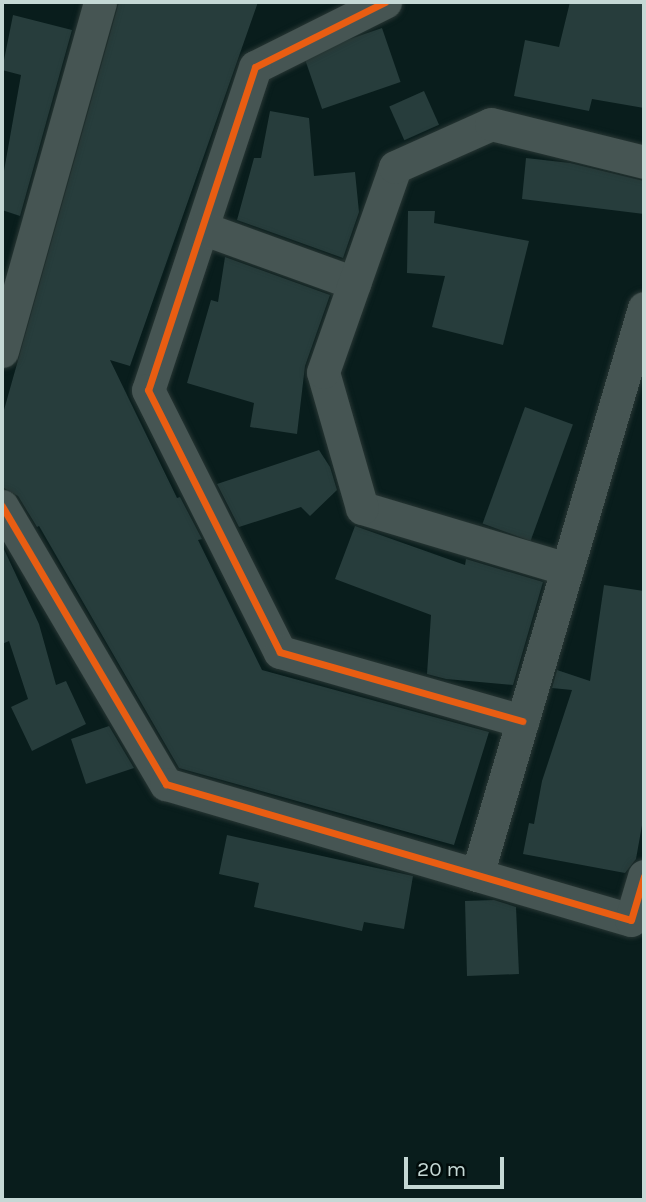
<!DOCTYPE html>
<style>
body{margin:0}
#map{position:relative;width:646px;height:1202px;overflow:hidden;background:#091d1c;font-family:Karla,sans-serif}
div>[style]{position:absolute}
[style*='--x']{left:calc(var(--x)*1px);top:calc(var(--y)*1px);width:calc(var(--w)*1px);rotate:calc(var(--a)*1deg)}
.building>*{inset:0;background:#273d3c;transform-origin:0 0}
.roads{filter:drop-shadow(0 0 2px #283634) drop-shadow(0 0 2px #283634)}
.street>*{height:33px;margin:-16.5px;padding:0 16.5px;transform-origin:16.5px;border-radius:16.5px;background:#465553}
.cycleway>*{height:7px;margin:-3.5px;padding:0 3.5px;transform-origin:3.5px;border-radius:3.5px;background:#e95d12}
span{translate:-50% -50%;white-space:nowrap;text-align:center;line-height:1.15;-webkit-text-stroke:5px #010c0b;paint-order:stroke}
.frame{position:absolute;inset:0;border:4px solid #c5d8d5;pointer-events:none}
.scale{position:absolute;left:404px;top:1157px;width:100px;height:32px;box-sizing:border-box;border:4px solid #c5d8d5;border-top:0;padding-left:9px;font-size:21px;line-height:24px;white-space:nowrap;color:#c5d8d5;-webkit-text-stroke:5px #010c0b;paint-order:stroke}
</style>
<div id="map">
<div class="building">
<div style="clip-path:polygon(119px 2px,258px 2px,130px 366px,110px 360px,177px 498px,180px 497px,202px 539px,198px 540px,262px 670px,489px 732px,454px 845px,179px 768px,39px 526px,37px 527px,18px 496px,2px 487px,2px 417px)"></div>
<div style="clip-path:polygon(570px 2px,644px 4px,644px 108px,592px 99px,589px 111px,514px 96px,525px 40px,559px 47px)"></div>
<div style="clip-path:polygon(13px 15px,72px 30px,20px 216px,2px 210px,2px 182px,21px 75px,2px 70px)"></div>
<div style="left:382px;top:28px;width:57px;height:83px;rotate:71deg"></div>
<div style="left:424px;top:91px;width:37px;height:38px;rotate:66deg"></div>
<div style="clip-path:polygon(270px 111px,309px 118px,314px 176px,355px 172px,359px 212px,343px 258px,237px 220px,254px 158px,261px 158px)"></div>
<div style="clip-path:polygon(526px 158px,570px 163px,644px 181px,644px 214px,522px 199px)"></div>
<div style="clip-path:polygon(408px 211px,435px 211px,434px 223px,529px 241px,503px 345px,432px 327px,445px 276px,407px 273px)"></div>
<div style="clip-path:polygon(225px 257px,330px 295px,305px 366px,297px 434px,250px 427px,254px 403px,187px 383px,211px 300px,218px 302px)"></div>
<div style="left:525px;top:407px;width:51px;height:124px;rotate:20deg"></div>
<div style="clip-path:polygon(319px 450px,330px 467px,337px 490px,310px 516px,301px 507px,239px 527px,217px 484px)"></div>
<div style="clip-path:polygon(355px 526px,465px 565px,466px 559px,543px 582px,513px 685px,446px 679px,427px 674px,431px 615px,335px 579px)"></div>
<div style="clip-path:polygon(2px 545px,39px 624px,56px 685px,66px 681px,86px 724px,32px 751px,11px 707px,28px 699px,9px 641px,2px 644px)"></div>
<div style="clip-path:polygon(604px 585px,644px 591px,644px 814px,636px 859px,625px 873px,523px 854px,529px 823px,534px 824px,542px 781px,572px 690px,552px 688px,557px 670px,590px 681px)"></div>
<div style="clip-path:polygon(109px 726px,134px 768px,86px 784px,71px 739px)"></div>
<div style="clip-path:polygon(227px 835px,413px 876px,404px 929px,364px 922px,362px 931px,254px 907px,259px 883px,219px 874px)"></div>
<div style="clip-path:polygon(494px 900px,516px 907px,519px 974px,467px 976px,465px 901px)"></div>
</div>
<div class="roads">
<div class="street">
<div style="--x:385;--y:2;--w:145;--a:153.4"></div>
<div style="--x:255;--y:67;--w:340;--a:108.3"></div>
<div style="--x:148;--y:390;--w:293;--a:63.3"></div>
<div style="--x:280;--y:652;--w:252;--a:15.9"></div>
<div style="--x:202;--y:228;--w:162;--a:19.9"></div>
<div style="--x:2;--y:351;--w:362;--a:-74.3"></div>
<div style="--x:2;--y:506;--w:323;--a:59.5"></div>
<div style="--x:166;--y:784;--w:484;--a:16.3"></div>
<div style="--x:631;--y:920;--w:46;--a:-73.5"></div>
<div style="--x:567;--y:569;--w:214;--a:-163.4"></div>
<div style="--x:362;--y:508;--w:141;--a:-106"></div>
<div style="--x:323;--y:372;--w:217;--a:-70.6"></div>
<div style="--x:395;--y:167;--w:105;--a:-24.1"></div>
<div style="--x:491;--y:124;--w:158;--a:13.9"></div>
<div style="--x:477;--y:875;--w:591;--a:-73.59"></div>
</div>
</div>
<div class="cycleway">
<div style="--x:385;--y:2;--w:145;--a:153.4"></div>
<div style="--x:255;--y:67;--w:340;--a:108.3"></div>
<div style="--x:148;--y:390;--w:293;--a:63.3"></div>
<div style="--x:280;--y:652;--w:252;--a:15.9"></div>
<div style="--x:2;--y:506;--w:323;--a:59.5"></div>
<div style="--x:166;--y:784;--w:484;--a:16.3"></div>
<div style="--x:631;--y:920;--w:46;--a:-73.5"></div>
</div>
<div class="frame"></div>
<div class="scale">20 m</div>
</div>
